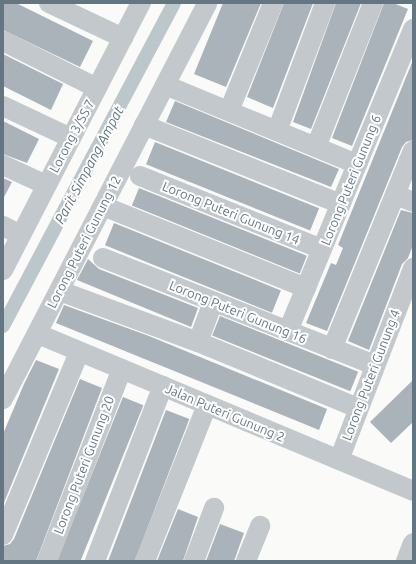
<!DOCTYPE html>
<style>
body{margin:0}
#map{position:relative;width:416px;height:564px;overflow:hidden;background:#fafaf8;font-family:Ubuntu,sans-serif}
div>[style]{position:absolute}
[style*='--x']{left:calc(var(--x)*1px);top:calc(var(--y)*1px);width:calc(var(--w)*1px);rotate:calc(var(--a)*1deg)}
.canal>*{height:14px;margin:-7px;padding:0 7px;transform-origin:7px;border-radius:7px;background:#bbc7cb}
.building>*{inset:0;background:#aab3b9;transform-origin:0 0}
.minor>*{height:20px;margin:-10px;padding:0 10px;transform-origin:10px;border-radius:10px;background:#c3c8cc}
span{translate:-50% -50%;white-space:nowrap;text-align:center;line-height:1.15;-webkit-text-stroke:4px #fff;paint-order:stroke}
.street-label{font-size:13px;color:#657683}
.water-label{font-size:14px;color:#60757c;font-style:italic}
.frame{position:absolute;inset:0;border:4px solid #657683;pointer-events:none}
</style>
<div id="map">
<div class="canal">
<div style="--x:3;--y:326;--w:365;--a:-62.1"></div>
</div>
<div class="building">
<div style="clip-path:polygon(3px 3px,16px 3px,93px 41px,80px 67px,3px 30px)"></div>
<div style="clip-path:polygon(223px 3px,261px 3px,226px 87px,194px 74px)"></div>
<div style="clip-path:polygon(284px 3px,313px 3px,273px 108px,247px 97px)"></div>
<div style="clip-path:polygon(336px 3px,361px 3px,311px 129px,293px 122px)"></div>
<div style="clip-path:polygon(384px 3px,393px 3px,408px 9px,352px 146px,332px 138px)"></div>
<div style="clip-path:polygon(3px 54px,63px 84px,51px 110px,3px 86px)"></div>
<div style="clip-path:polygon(413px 60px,413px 140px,406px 142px,402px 147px,327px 331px,306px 323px,331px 263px,336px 265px,343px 248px,338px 245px)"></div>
<div style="clip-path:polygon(175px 101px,339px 169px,331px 187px,166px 122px)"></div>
<div style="clip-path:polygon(3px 121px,39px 139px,27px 163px,3px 154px)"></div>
<div style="left:155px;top:142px;width:177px;height:24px;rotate:22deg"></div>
<div style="clip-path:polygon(3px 178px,12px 182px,3px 199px)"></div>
<div style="left:139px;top:188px;width:181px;height:19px;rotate:22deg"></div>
<div style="clip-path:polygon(401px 210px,413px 213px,413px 245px,408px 258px,402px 264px,369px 350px,348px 341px)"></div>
<div style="left:114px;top:223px;width:180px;height:24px;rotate:22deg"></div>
<div style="clip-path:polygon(88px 259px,99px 269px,198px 308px,191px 327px,77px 280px)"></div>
<div style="clip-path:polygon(64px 305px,149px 336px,327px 409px,319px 430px,56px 323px)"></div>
<div style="left:220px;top:316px;width:149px;height:21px;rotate:22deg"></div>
<div style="clip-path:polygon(36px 360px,59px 369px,3px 505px,3px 434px,24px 384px)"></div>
<div style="clip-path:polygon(80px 379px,102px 388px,36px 561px,3px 561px,3px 546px,10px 544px,14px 539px)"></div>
<div style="clip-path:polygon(413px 380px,413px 422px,391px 443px,370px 422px)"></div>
<div style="left:123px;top:397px;width:22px;height:176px;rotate:22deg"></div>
<div style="left:166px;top:410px;width:25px;height:162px;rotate:21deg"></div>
<div style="clip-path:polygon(178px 509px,198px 517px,183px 561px,157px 561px)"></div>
<div style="clip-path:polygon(220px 524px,244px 533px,234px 561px,206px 561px)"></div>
</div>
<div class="minor">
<div style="--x:49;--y:3;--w:82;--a:25.3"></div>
<div style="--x:3;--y:41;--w:105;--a:26.6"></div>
<div style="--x:165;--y:85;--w:208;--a:22.4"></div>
<div style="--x:3;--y:106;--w:75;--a:25.2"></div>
<div style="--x:229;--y:111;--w:117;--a:-67.8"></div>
<div style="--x:144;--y:125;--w:212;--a:21.9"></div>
<div style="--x:277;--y:131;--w:137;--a:-69.4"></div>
<div style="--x:316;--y:147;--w:155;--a:-68.4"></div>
<div style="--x:3;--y:165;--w:47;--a:24.9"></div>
<div style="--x:140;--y:176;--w:196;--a:21.9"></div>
<div style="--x:396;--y:195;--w:18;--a:22"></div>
<div style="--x:103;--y:206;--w:219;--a:22"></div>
<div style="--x:3;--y:226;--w:20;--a:27"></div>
<div style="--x:103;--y:258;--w:291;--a:21.5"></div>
<div style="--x:3;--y:270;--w:301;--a:-62.7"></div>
<div style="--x:60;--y:291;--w:147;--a:20.3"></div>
<div style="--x:198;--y:342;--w:173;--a:22.4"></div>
<div style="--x:288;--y:331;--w:327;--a:-67.5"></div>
<div style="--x:38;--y:334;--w:407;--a:22.7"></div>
<div style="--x:198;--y:342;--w:43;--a:-69.4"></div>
<div style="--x:332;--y:349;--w:214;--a:-67.8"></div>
<div style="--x:3;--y:399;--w:445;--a:-62.7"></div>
<div style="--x:339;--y:460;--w:206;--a:-68.9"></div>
<div style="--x:3;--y:535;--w:198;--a:-67.4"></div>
<div style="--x:47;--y:561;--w:206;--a:-68.7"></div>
<div style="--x:95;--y:561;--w:188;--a:-68.8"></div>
<div style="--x:145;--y:561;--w:168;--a:-68.3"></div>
<div style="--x:194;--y:561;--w:57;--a:-69.3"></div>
<div style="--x:246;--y:561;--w:38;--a:-68"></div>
<div style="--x:406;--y:561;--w:19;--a:-69"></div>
</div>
<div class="street-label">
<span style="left:72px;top:136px;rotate:-62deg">Lorong 3/SS 7</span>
<span style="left:351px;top:180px;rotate:-68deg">Lorong Puteri Gunung 6</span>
<span style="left:231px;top:213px;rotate:22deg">Lorong Puteri Gunung 14</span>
<span style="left:84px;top:242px;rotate:-63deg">Lorong Puteri Gunung 12</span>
<span style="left:238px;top:312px;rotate:22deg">Lorong Puteri Gunung 16</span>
<span style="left:371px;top:375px;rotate:-69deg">Lorong Puteri Gunung 4</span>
<span style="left:225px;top:413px;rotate:23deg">Jalan Puteri Gunung 2</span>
<span style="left:84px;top:465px;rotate:-69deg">Lorong Puteri Gunung 20</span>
</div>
<div class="water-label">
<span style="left:89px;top:165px;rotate:-62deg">Parit Simpang Ampat</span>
</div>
<div class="frame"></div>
</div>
